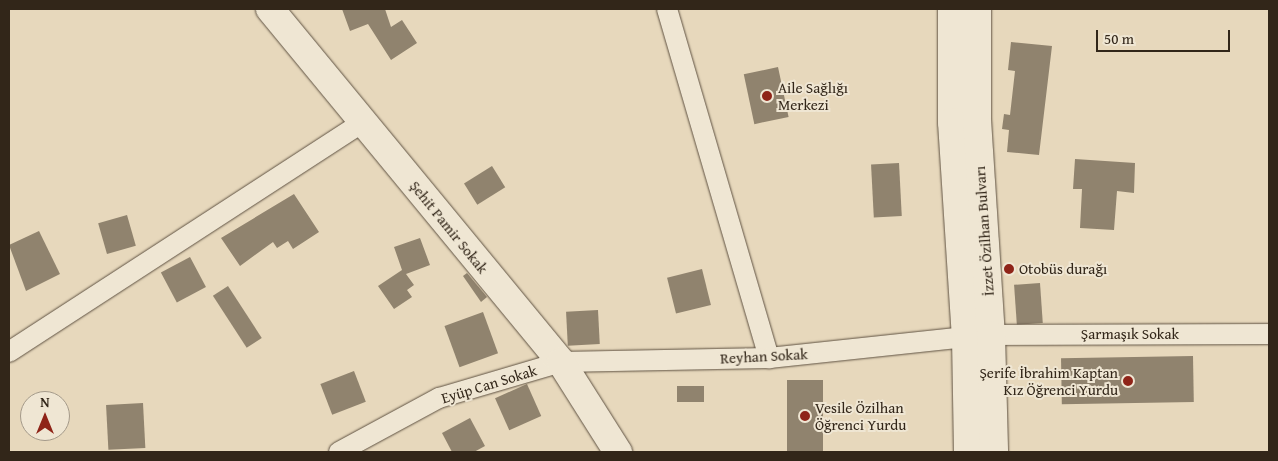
<!DOCTYPE html>
<meta charset="utf-8">
<style>
body{margin:0}
#map{position:relative;width:1278px;height:461px;overflow:hidden;background:#e7d8bc;font-family:"Gentium Book Plus",serif}
div>[style]{position:absolute}
[style*='--x']{left:calc(var(--x)*1px);top:calc(var(--y)*1px);width:calc(var(--w)*1px);rotate:calc(var(--a)*1deg)}
.building>*{inset:0;background:#90836e;transform-origin:0 0}
.roads{filter:drop-shadow(0 0 1px #5f5242) drop-shadow(0 0 1px #5f5242)}
.street>*{height:20px;margin:-10px;padding:0 10px;transform-origin:10px;border-radius:10px;background:#efe6d3}
.secondary>*{height:28px;margin:-14px;padding:0 14px;transform-origin:14px;border-radius:14px;background:#efe6d3}
.dots>*{width:14px;height:14px;translate:-50% -50%;box-sizing:border-box;border:2px solid #efe6d3;border-radius:50%}
span{translate:-50% -50%;white-space:nowrap;text-align:center;line-height:1.15;-webkit-text-stroke:4px #efe6d3;paint-order:stroke}
.poi-label{font-size:15px;color:#322619}
.left{translate:0 -50%;text-align:left}
.right{translate:-100% -50%;text-align:right}
.street-label{font-size:15px;color:#322619}
.frame{position:absolute;inset:0;border:10px solid #322619;pointer-events:none}
.north{position:absolute;left:20px;top:391px;width:50px;height:50px;box-sizing:border-box;background:#efe6d3;border:1px solid #a39989;border-radius:50%;rotate:0deg;font-size:14px;font-weight:700;line-height:20px;text-align:center;color:#322619}
.north::after{content:'';display:block;margin:auto;width:18px;height:22px;background:#8f2418;clip-path:polygon(50% 0,100% 100%,50% 72%,0 100%)}
.scale{position:absolute;left:1096px;top:30px;width:134px;height:22px;box-sizing:border-box;border:2px solid #322619;border-top:0;padding-left:6px;font-size:15px;line-height:18px;white-space:nowrap;color:#322619;-webkit-text-stroke:4px #efe6d3;paint-order:stroke}
</style>
<div id="map">
<div class="building">
<div style="clip-path:polygon(342px 9px,385px 9px,391px 27px,402px 20px,417px 43px,391px 60px,368px 24px,350px 31px)"></div>
<div style="clip-path:polygon(1011px 42px,1052px 46px,1039px 155px,1007px 152px,1009px 130px,1002px 129px,1004px 114px,1010px 115px,1015px 71px,1008px 70px)"></div>
<div style="left:778px;top:67px;width:51px;height:35px;rotate:78deg"></div>
<div style="clip-path:polygon(1075px 159px,1135px 163px,1134px 193px,1117px 191px,1114px 230px,1080px 228px,1082px 189px,1073px 189px)"></div>
<div style="left:899px;top:163px;width:53px;height:28px;rotate:87deg"></div>
<div style="left:492px;top:166px;width:25px;height:33px;rotate:58deg"></div>
<div style="clip-path:polygon(294px 194px,319px 232px,293px 249px,288px 241px,277px 248px,273px 242px,240px 266px,221px 238px)"></div>
<div style="left:127px;top:215px;width:32px;height:30px;rotate:74deg"></div>
<div style="clip-path:polygon(39px 231px,60px 274px,26px 291px,9px 245px)"></div>
<div style="clip-path:polygon(420px 238px,430px 265px,406px 274px,414px 285px,407px 290px,412px 297px,394px 309px,378px 286px,402px 270px,394px 247px)"></div>
<div style="left:190px;top:257px;width:34px;height:33px;rotate:62deg"></div>
<div style="left:702px;top:269px;width:37px;height:36px;rotate:76deg"></div>
<div style="clip-path:polygon(467px 273px,487px 297px,481px 302px,463px 276px)"></div>
<div style="left:1040px;top:283px;width:40px;height:26px;rotate:86deg"></div>
<div style="left:228px;top:286px;width:62px;height:18px;rotate:57deg"></div>
<div style="left:598px;top:310px;width:34px;height:32px;rotate:87deg"></div>
<div style="left:483px;top:312px;width:44px;height:41px;rotate:70deg"></div>
<div style="left:1193px;top:356px;width:46px;height:132px;rotate:89deg"></div>
<div style="left:354px;top:371px;width:33px;height:36px;rotate:69deg"></div>
<div style="left:787px;top:380px;width:36px;height:72px"></div>
<div style="left:527px;top:384px;width:35px;height:35px;rotate:66deg"></div>
<div style="left:704px;top:386px;width:16px;height:27px;rotate:90deg"></div>
<div style="left:143px;top:403px;width:45px;height:37px;rotate:87deg"></div>
<div style="clip-path:polygon(470px 418px,485px 446px,474px 452px,452px 452px,442px 433px)"></div>
</div>
<div class="roads">
<div class="street">
<div style="--x:667;--y:9;--w:364;--a:73.7"></div>
<div style="--x:991;--y:335;--w:278;--a:-0.2"></div>
<div style="--x:9;--y:352;--w:422;--a:-33"></div>
<div style="--x:339;--y:452;--w:114;--a:-28.4"></div>
<div style="--x:439;--y:398;--w:127;--a:-16.4"></div>
<div style="--x:561;--y:362;--w:208;--a:-1.1"></div>
<div style="--x:769;--y:358;--w:198;--a:-6.1"></div>
</div>
<div class="secondary">
<div style="--x:270;--y:9;--w:457;--a:50.5"></div>
<div style="--x:561;--y:362;--w:107;--a:57.7"></div>
<div style="--x:952;--y:9;--w:113;--a:90"></div>
<div style="--x:952;--y:122;--w:215;--a:86.3"></div>
<div style="--x:966;--y:337;--w:115;--a:89"></div>
<div style="--x:977;--y:9;--w:111;--a:90"></div>
<div style="--x:977;--y:120;--w:215;--a:86.3"></div>
<div style="--x:991;--y:335;--w:117;--a:88.5"></div>
</div>
</div>
<div class="dots">
<div style="left:767px;top:96px;background:#8f2418"></div>
<div style="left:1009px;top:269px;background:#8f2418"></div>
<div style="left:1128px;top:381px;background:#8f2418"></div>
<div style="left:805px;top:416px;background:#8f2418"></div>
</div>
<div class="poi-label">
<span class="left" style="left:778px;top:96px">Aile Sağlığı<br>Merkezi</span>
<span class="left" style="left:1019px;top:269px">Otobüs durağı</span>
<span class="right" style="left:1118px;top:381px">Şerife İbrahim Kaptan<br>Kız Öğrenci Yurdu</span>
<span class="left" style="left:815px;top:416px">Vesile Özilhan<br>Öğrenci Yurdu</span>
</div>
<div class="street-label">
<span style="left:449px;top:227px;rotate:51deg">Şehit Pamir Sokak</span>
<span style="left:984px;top:231px;rotate:-94deg">İzzet Özilhan Bulvarı</span>
<span style="left:1130px;top:334px">Şarmaşık Sokak</span>
<span style="left:764px;top:356px;rotate:-3deg">Reyhan Sokak</span>
<span style="left:489px;top:384px;rotate:-17deg">Eyüp Can Sokak</span>
</div>
<div class="frame"></div>
<div class="north">N</div>
<div class="scale">50 m</div>
</div>
